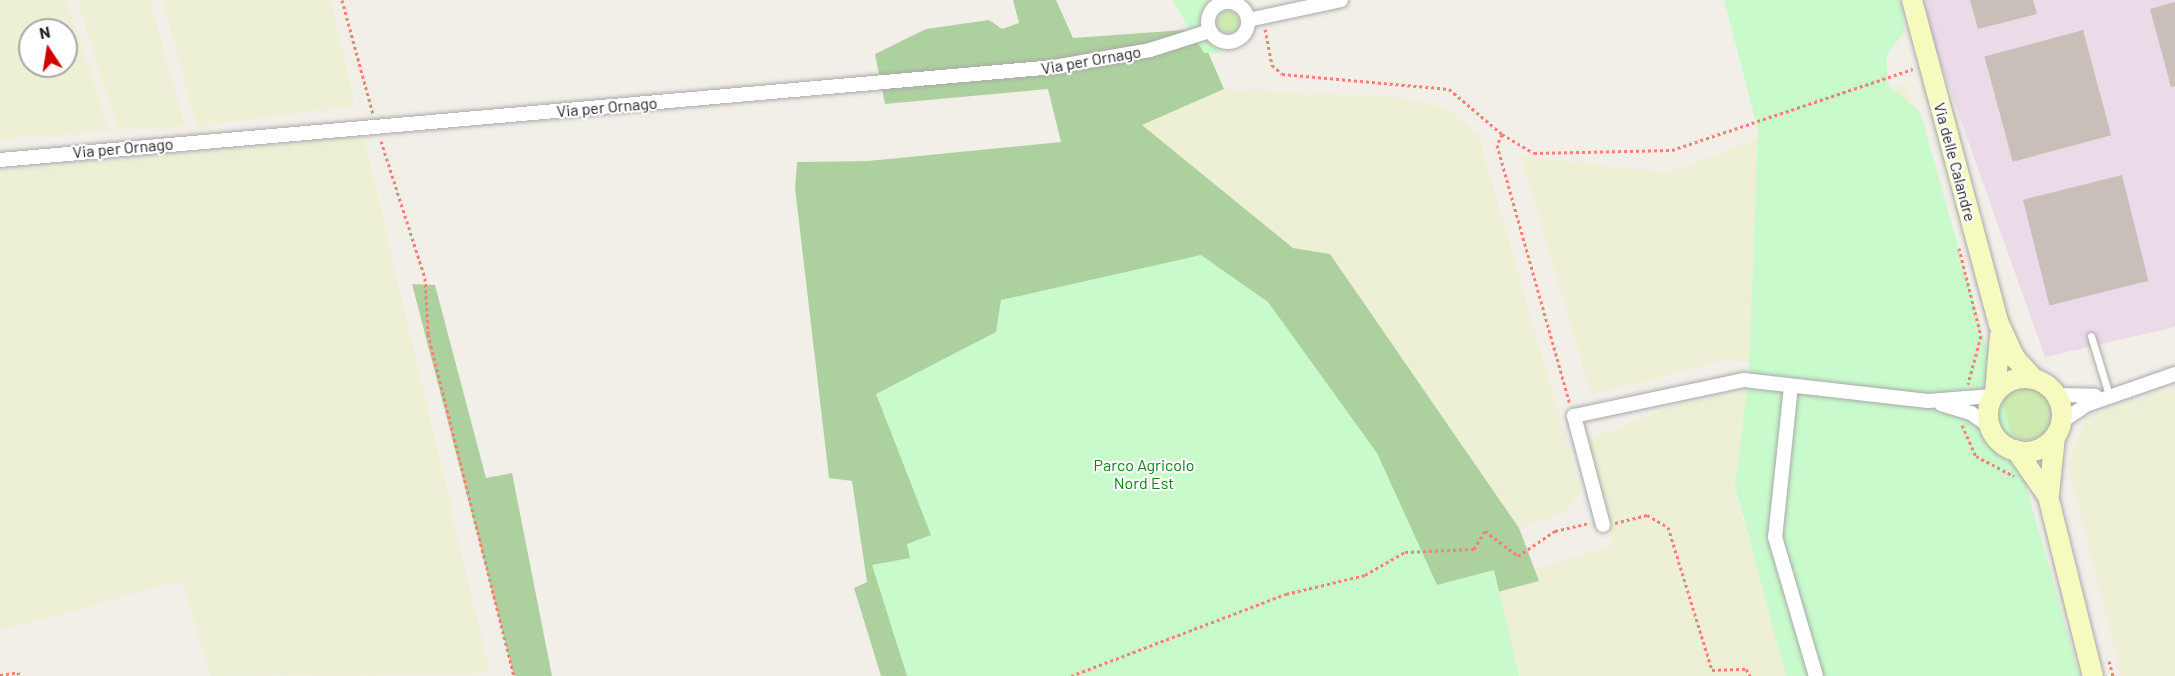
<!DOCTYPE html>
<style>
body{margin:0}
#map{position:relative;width:2175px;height:676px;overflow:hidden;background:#f2efe9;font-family:Barlow,sans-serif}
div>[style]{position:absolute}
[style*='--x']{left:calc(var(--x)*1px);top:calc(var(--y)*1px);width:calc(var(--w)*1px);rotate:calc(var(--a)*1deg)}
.industrial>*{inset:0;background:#ebdbe8}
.farmland>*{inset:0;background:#eef0d5}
.grass>*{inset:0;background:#cdebb0}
.round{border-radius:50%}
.forest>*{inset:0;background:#add19e}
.park>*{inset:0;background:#c8facc}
.building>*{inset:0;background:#c7bfb8;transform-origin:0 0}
.path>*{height:3px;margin-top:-1.5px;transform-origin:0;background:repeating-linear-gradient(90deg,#fa8072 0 3px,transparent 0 6px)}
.roads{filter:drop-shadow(0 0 2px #a9a9a9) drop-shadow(0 0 2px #a9a9a9)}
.service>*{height:7px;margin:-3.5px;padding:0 3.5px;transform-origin:3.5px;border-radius:3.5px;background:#fff}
.minor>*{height:14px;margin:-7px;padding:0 7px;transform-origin:7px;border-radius:7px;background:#fff}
.minor>.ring{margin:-7px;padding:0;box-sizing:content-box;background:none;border:14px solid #fff;border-radius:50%}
.secondary>*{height:20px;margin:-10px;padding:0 10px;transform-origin:10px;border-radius:10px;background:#f7fabf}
.secondary>.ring{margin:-10px;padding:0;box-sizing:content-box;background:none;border:20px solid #f7fabf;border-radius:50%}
span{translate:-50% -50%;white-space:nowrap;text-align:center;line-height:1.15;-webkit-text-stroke:4.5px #fff;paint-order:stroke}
.street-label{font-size:16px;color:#222}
.park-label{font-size:16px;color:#0c8416}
.north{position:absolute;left:18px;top:18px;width:60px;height:60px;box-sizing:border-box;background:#fff;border:2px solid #a7a7a7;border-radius:50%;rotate:348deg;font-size:16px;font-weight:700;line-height:24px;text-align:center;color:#222}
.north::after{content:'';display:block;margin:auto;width:21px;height:27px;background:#d40000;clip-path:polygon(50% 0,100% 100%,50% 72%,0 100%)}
</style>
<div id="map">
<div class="industrial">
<div style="clip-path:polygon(1918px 0,2175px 0,2175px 327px,2045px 357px)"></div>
</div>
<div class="farmland">
<div style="clip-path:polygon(evenodd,0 0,67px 0,110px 131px,0 139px,0 0,30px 30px,66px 30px,66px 66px,30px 66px,30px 30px)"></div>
<div style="clip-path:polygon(77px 0,150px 0,185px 126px,118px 129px)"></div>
<div style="clip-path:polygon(163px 0,331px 0,355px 105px,196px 127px)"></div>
<div style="clip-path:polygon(1906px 83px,1969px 331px,1948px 378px,1726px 360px,1591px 395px,1521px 156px,1668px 173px)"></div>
<div style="clip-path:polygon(1224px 89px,1397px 97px,1446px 108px,1478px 133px,1581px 492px,1565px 512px,1519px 528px,1330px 254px,1293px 248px,1141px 125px)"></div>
<div style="clip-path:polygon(364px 137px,490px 673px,210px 676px,182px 580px,0 631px,0 171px)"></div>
<div style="clip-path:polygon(2175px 387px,2175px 676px,2121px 676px,2068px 465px,2087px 416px)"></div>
<div style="clip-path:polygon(1751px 389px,1777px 486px,1735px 495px,1790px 676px,1520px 676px,1493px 580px,1613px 546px,1586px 441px,1667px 408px)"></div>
</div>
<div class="grass">
<div class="round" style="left:1217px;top:11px;width:22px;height:22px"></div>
<div class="round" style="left:2000px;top:388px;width:52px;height:52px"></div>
</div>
<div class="forest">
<div style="clip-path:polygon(1013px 0,1056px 0,1073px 38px,1198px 29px,1224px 89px,1142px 125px,1293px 248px,1330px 254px,1519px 528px,1539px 581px,1174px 676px,881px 676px,854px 588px,867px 582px,852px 481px,829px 478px,795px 188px,797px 162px,868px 161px,1061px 142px,1048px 89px,885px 104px,875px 54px,926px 29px,989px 20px,1002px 29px,1019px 23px)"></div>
<div style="clip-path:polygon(412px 284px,435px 285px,486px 478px,512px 473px,552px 676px,514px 676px)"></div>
</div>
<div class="park">
<div style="clip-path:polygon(1172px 0,1209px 0,1220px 53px,1204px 53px)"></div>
<div style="clip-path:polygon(1724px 0,1900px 0,1905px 31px,1886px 56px,1889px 86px,1920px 112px,2080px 676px,1786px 676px,1735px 486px,1749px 372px,1758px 130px)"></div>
<div style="clip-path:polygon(1201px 255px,1268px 302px,1377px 453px,1437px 585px,1494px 570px,1519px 676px,907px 676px,872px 565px,910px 558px,907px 544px,931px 535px,876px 394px,996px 332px,1001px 300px)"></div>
</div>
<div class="building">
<div style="clip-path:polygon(1970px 0,2033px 0,2037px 14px,1978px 29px)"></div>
<div style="clip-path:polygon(2175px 2px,2175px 86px,2171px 87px,2150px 9px)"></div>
<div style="left:2083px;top:30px;width:109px;height:102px;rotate:75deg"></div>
<div style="left:2122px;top:175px;width:109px;height:102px;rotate:76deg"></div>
</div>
<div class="path">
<div style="--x:342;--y:0;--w:118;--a:74.8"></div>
<div style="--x:1265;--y:29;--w:37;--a:79"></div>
<div style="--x:1272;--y:65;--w:13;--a:42"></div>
<div style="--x:1282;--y:74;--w:168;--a:5.1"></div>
<div style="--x:1449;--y:89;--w:70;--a:40.3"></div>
<div style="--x:1502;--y:134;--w:37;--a:31"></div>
<div style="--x:1534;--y:153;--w:138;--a:-1.2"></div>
<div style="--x:1672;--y:150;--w:254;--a:-18.6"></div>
<div style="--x:1502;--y:134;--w:12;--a:114"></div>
<div style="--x:1497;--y:145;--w:269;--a:74.3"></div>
<div style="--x:381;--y:141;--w:144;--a:72.2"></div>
<div style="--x:425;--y:278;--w:56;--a:86.9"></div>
<div style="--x:428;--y:334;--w:353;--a:75.9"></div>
<div style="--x:1959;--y:248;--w:91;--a:76"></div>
<div style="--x:1981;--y:336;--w:50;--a:105.2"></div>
<div style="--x:1962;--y:425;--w:34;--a:66"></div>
<div style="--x:1976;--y:456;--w:43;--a:27.8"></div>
<div style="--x:1615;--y:523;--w:33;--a:-14"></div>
<div style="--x:1647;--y:515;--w:24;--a:30"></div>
<div style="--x:1668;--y:527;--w:150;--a:72.9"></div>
<div style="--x:1712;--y:670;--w:34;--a:-2"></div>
<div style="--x:1746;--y:669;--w:8;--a:60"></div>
<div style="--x:2109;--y:661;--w:16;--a:75"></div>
<div style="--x:0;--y:675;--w:18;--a:-9"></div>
<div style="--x:18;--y:672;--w:4;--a:76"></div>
<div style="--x:1071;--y:676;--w:230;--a:-20.9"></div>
<div style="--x:1286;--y:594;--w:81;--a:-13.5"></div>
<div style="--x:1365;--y:575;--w:46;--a:-29.9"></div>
<div style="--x:1405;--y:552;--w:69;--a:-2.5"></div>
<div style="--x:1474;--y:549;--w:21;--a:-59"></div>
<div style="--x:1485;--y:531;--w:41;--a:37.1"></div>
<div style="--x:1518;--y:556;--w:45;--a:-34"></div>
<div style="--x:1555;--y:531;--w:35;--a:-13"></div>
</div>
<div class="roads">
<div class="service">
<div style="--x:2091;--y:336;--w:62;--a:73"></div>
</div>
<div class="minor">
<div class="ring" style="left:1208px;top:2px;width:26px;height:26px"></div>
<div style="--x:1248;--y:20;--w:95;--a:-12.1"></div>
<div style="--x:0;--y:160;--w:1058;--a:-5.04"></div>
<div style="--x:1054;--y:67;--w:97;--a:-10"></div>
<div style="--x:1150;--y:50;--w:63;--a:-17.6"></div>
<div style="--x:1791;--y:386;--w:152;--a:96"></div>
<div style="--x:1775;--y:537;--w:145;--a:73.6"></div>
<div style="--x:2056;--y:395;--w:39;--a:1"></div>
<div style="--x:1941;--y:404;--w:31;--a:17"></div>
<div style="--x:1971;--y:413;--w:24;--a:36"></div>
<div style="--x:2061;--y:422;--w:30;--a:-34"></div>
<div style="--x:2086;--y:405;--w:94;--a:-19.2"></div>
<div style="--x:1603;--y:525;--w:113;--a:-104.9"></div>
<div style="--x:1574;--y:416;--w:174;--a:-12"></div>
<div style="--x:1744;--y:380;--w:185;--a:6.5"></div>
<div style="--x:1928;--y:401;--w:65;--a:-4.4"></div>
</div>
<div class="secondary">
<div style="--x:1912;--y:0;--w:335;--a:75"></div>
<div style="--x:1999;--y:324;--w:38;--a:65"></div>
<div style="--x:2015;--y:358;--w:28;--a:48"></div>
<div class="ring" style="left:1988px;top:378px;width:54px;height:54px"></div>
<div style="--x:1995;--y:393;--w:57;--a:-85"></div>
<div style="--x:2016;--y:450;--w:56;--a:55.2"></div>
<div style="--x:2048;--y:496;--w:186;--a:76"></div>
<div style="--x:2049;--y:494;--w:58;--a:-84.1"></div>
</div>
</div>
<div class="street-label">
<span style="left:1091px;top:60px;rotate:-10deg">Via per Ornago</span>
<span style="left:607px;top:107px;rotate:-5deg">Via per Ornago</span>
<span style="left:123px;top:148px;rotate:-5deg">Via per Ornago</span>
<span style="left:1955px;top:162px;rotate:75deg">Via delle Calandre</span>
</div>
<div class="park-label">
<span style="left:1144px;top:474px">Parco Agricolo<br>Nord Est</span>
</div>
<div class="north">N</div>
</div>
